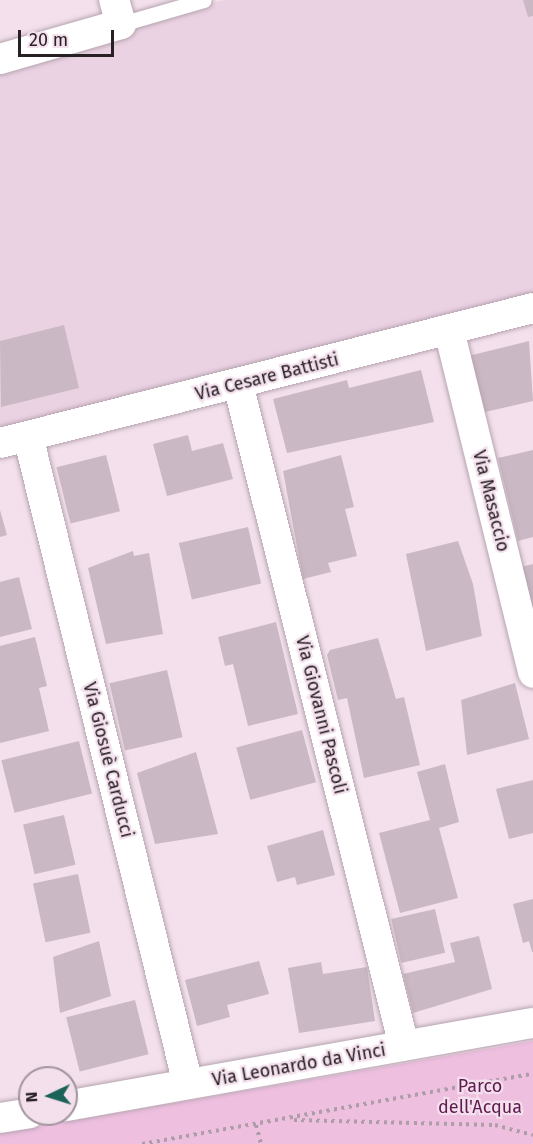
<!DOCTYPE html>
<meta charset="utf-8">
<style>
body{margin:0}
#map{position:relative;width:533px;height:1144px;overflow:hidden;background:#f3e0ec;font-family:"Fira Sans",sans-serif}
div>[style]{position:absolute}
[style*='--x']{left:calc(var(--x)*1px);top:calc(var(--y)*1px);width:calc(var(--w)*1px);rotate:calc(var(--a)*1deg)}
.built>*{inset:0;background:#ebd2e3}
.green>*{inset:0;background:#efbfe0}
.building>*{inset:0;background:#cab8c4;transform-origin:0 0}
.path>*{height:4px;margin-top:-2px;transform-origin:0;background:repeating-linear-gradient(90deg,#ac9da7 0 3px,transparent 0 7.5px)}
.roads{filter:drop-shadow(0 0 2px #b6a4b0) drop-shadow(0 0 2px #b6a4b0)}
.service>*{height:15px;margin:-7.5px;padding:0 7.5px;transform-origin:7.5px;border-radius:7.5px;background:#fff}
.minor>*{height:30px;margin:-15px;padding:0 15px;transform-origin:15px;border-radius:15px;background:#fff}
span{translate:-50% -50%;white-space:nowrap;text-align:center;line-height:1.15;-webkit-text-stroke:4.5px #f3e0ec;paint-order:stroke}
.street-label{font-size:18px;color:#272025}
.park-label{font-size:18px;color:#5f1a51}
.north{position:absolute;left:18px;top:1066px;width:60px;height:60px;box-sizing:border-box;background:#f3e0ec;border:2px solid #a1939c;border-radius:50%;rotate:266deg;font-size:16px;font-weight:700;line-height:24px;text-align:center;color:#272025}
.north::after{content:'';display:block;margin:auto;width:21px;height:27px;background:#1b6358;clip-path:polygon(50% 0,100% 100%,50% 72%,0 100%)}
.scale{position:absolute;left:18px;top:30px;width:96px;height:27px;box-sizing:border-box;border:3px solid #272025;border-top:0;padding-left:8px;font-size:18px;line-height:21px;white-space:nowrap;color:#272025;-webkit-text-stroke:4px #f3e0ec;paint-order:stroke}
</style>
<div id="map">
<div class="built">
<div style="clip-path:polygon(224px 0,533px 0,533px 302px,0 436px,0 65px)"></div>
</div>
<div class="green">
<div style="clip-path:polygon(533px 1041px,533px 1144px,0 1144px,0 1133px)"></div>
</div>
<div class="building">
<div style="clip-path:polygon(523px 0,533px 0,533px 16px,528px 17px)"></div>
<div style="clip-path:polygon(64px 325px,79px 388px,1px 407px,0 341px)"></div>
<div style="clip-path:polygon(529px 341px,533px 401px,481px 413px,468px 356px)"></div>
<div style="clip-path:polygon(421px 370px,434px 422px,287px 453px,273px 399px,347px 380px,349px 388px)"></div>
<div style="clip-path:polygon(188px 435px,192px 451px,223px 443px,233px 479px,167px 496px,153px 444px)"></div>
<div style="clip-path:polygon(533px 450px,533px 537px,518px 541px,498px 458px)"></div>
<div style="left:106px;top:455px;width:58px;height:51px;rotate:76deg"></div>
<div style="clip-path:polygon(341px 455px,354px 507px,345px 509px,357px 556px,328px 563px,331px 572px,303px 579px,283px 471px)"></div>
<div style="clip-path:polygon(0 510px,7px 535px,0 537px)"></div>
<div style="left:248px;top:527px;width:58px;height:71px;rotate:77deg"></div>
<div style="clip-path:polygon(458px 541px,473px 584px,482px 636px,426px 651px,406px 554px)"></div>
<div style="clip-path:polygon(133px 551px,134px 556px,149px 553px,163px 634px,106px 644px,88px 568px)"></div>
<div style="clip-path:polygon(533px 564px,533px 610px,532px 610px,521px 567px)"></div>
<div style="clip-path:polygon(19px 577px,32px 629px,0 637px,0 582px)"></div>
<div style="clip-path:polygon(276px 622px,298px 714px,248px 726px,233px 664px,225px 666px,218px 637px)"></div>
<div style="clip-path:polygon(35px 637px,47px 686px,39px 688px,49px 731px,0 743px,0 646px)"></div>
<div style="clip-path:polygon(378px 638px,396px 699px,404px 697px,420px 765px,364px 778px,347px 698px,338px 700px,327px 655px,330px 650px)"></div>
<div style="left:167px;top:670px;width:69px;height:59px;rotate:77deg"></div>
<div style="clip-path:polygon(515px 683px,529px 739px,467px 755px,461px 700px)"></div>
<div style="left:302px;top:730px;width:54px;height:68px;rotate:75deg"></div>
<div style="left:79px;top:741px;width:54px;height:80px;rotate:76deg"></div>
<div style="clip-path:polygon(196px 752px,218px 834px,155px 844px,137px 773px)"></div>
<div style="clip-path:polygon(445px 764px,459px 822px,439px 828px,458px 898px,400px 913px,379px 833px,430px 820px,417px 772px)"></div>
<div style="clip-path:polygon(533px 780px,533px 833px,509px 839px,496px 789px)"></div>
<div style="left:64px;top:815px;width:51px;height:42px;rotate:77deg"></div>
<div style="clip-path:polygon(323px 830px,335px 875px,297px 885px,295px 877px,277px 882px,267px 846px)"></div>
<div style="left:78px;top:874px;width:60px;height:46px;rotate:78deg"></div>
<div style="clip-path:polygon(533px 899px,533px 952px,532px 952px,529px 941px,523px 943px,513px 904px)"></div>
<div style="left:435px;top:909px;width:45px;height:45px;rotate:77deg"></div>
<div style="clip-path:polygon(479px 936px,492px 989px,413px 1013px,403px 974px,455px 962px,450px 943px)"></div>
<div style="clip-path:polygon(99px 941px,111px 996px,60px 1013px,53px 957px)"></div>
<div style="clip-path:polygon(259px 961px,269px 994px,227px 1005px,230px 1017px,197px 1026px,185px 980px)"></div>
<div style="clip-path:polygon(321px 962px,323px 974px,367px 967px,375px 1021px,299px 1033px,288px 968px)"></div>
<div style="left:135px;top:1000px;width:56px;height:71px;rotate:76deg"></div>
</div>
<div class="path">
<div style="--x:294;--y:1120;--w:201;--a:1.4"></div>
<div style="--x:495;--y:1125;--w:39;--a:15"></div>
<div style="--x:256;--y:1125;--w:20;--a:75"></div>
<div style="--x:142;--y:1144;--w:397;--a:-10.2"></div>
</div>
<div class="roads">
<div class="service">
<div style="--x:121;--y:24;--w:86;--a:-16.1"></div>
</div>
<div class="minor">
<div style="--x:0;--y:59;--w:126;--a:-16.1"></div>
<div style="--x:121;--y:24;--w:25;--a:-106"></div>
<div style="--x:449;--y:330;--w:353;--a:76.2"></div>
<div style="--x:238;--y:384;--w:682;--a:75.92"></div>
<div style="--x:28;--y:436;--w:667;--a:76.13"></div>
<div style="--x:0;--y:443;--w:550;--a:-14.21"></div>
<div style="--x:66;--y:1106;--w:474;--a:-10.1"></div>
<div style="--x:0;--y:1118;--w:30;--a:-9"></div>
</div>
</div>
<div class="street-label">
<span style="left:267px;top:377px;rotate:-14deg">Via Cesare Battisti</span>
<span style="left:491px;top:501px;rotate:76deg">Via Masaccio</span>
<span style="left:321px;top:715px;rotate:76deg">Via Giovanni Pascoli</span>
<span style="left:108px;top:760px;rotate:76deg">Via Giosuè Carducci</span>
<span style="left:299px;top:1065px;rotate:-10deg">Via Leonardo da Vinci</span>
</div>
<div class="park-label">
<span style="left:480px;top:1097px">Parco<br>dell'Acqua</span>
</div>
<div class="north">N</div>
<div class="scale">20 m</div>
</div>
